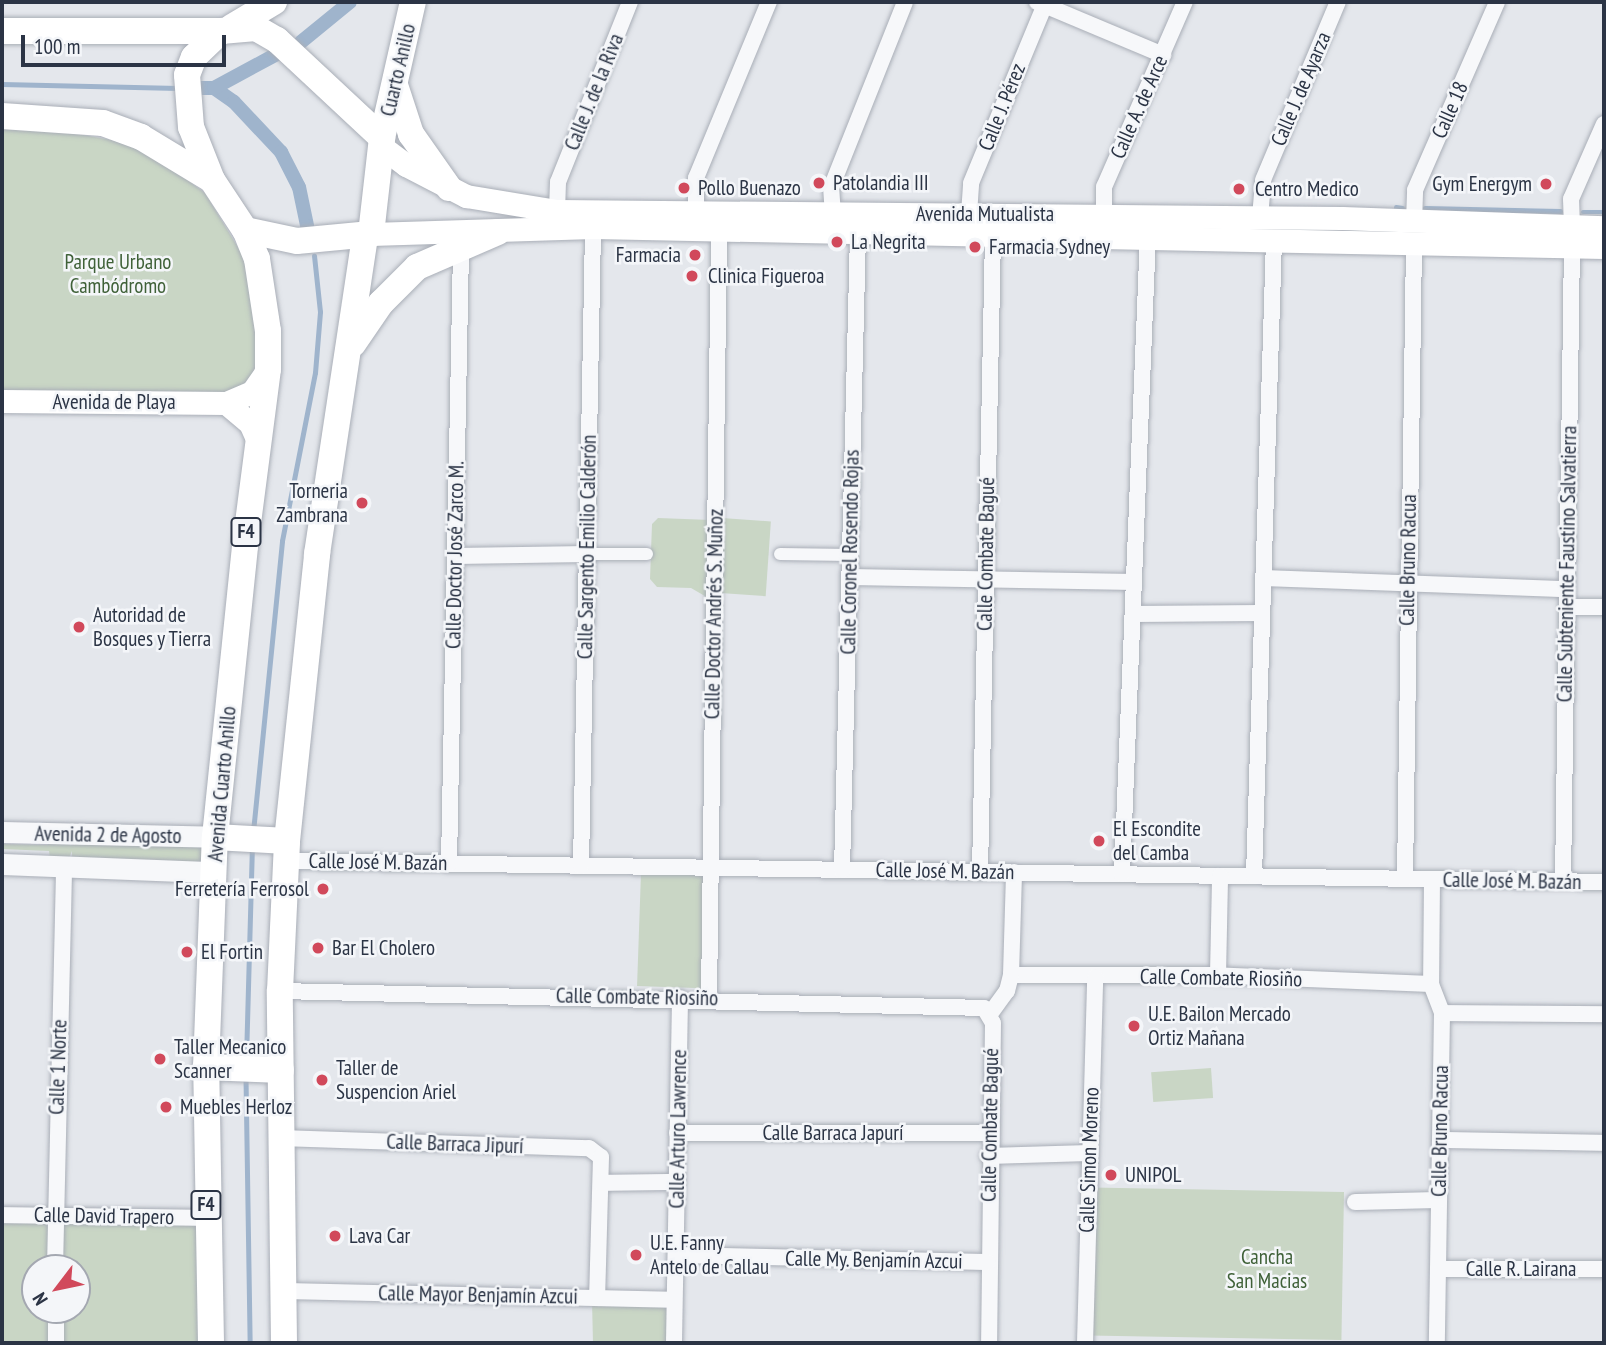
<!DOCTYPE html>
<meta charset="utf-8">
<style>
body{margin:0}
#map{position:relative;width:1606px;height:1345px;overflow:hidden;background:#e4e7ec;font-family:"PT Sans Narrow",sans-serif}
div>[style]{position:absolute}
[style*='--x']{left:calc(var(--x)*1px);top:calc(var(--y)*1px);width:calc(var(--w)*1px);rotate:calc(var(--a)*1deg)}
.green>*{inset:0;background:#c9d6c5;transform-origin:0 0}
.stream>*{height:4.5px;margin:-2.25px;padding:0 2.25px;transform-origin:2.25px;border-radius:2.25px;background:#9fb4cc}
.canal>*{height:14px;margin:-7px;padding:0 7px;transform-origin:7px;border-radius:7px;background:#9fb4cc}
.roads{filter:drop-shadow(0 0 2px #a9aeb7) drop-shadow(0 0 2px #a9aeb7)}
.pedestrian>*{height:12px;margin:-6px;padding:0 6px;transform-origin:6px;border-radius:6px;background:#f7f8fa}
.minor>*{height:16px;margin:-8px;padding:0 8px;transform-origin:8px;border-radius:8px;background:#f7f8fa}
.tertiary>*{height:21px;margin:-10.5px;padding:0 10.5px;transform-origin:10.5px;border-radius:10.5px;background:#f7f8fa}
.secondary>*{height:23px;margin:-11.5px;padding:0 11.5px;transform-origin:11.5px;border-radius:11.5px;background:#fff}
.primary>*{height:26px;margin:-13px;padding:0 13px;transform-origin:13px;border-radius:13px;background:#fff}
.trunk>*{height:26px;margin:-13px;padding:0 13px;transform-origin:13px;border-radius:13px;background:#fff}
.dots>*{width:19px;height:19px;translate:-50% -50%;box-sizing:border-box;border:4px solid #f4f6f9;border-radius:50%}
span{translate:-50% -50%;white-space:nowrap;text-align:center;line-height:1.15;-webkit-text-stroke:5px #f4f6f9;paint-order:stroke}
.shield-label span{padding:2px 5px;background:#f4f6f9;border:2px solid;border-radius:5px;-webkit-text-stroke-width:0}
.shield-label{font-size:19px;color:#2b3445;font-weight:700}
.street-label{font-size:21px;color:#2b3445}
.poi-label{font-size:21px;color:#2b3445}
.left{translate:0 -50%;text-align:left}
.right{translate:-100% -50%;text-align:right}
.park-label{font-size:21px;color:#3f6138}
.frame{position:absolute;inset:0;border:4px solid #2b3445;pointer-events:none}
.north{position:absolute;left:21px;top:1254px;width:70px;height:70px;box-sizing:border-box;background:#f4f6f9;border:2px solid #a4a8b1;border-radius:50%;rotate:238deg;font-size:19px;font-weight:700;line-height:28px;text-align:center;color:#2b3445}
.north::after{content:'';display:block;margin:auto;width:24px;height:32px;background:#d1495b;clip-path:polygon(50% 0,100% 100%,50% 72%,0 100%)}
.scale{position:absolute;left:21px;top:35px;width:205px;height:32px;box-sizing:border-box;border:4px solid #2b3445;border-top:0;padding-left:9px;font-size:21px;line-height:24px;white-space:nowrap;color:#2b3445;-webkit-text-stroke:5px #f4f6f9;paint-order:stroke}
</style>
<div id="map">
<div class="green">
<div style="clip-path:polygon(2px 129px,61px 131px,139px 145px,205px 193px,248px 264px,262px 360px,242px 388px,226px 392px,2px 391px)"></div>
<div style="clip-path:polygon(658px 518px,711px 520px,710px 599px,691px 588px,657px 587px,650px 579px,652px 524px)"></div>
<div style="left:722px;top:518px;width:49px;height:75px;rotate:4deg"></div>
<div style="clip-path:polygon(68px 840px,71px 846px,72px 840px,205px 843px,204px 864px,72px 859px,72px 851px,69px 858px,50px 858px,49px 851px,2px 849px,2px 844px,48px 845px,49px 841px)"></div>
<div style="left:641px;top:873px;width:66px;height:113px;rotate:2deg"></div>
<div style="left:1211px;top:1068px;width:30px;height:60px;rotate:86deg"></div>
<div style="left:1344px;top:1192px;width:148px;height:252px;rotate:91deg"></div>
<div style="clip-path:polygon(2px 1220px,43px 1221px,48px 1227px,48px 1268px,35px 1268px,35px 1310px,49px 1310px,49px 1343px,2px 1343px)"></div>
<div style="clip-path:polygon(61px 1221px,200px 1222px,202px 1336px,198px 1343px,64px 1343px,63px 1310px,77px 1310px,77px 1268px,62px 1268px)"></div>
<div style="clip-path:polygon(592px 1301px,669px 1306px,667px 1343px,593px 1343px)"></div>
</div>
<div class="stream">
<div style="--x:2;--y:84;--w:176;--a:1.3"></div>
<div style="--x:197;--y:88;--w:17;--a:0"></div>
<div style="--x:1396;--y:207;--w:6;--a:9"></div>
<div style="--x:1425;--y:208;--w:135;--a:1.3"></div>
<div style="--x:1583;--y:212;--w:21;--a:0"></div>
<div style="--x:253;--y:832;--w:292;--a:-84.3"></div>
<div style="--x:282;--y:541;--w:171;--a:-78.9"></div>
<div style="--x:315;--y:373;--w:61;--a:-85.3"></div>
<div style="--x:320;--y:312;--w:56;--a:-96.1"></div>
<div style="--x:246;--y:1059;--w:212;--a:-88.4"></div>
<div style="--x:246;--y:1078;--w:265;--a:89.1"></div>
</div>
<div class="canal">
<div style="--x:301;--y:42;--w:63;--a:-39.2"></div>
<div style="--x:201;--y:88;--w:13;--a:0"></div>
<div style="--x:214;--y:88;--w:24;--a:35"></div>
<div style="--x:234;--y:102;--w:69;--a:46.8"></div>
<div style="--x:281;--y:152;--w:39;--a:63"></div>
<div style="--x:299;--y:187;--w:44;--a:78.2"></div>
<div style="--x:214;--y:88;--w:72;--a:-28.4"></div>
</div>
<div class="roads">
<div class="pedestrian">
<div style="--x:587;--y:554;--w:60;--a:0"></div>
<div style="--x:780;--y:554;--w:70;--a:0.8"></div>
</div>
<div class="minor">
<div style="--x:1037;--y:2;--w:137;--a:22.8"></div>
<div style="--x:557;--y:211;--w:29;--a:-88"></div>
<div style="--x:558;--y:182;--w:194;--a:-68.2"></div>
<div style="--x:696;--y:212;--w:34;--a:-90"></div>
<div style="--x:696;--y:178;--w:191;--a:-67.5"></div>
<div style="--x:969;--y:214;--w:31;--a:-86"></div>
<div style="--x:971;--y:183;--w:196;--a:-67.5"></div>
<div style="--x:1104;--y:214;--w:27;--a:-90"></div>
<div style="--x:1104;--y:187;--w:202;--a:-66.4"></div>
<div style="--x:833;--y:215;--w:27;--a:-94"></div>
<div style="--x:831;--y:188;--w:200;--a:-68.3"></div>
<div style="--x:1260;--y:217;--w:37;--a:-85"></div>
<div style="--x:1263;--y:180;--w:193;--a:-67.2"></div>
<div style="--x:1414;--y:222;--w:32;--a:-88"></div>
<div style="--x:1415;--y:190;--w:205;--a:-66.4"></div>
<div style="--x:1572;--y:227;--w:28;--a:-92"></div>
<div style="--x:1571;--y:199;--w:82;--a:-66.3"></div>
<div style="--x:455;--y:556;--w:132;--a:-0.9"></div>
<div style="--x:850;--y:577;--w:284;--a:1"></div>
<div style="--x:1263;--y:578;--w:304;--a:2.1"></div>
<div style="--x:1567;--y:607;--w:37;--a:0"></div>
<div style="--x:1133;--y:614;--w:129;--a:-0.4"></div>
<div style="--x:286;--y:861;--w:1318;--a:0.91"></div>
<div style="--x:449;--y:863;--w:616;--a:-88.88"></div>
<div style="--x:581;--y:866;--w:639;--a:-88.92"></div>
<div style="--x:842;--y:870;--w:636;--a:-88.56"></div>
<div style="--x:980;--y:872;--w:636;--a:-88.83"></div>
<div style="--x:1122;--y:874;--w:639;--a:-87.67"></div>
<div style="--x:1254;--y:876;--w:637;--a:-88.2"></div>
<div style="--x:1405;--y:879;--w:637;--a:-89.19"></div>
<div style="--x:1432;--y:879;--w:105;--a:90.5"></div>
<div style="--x:1431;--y:984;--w:31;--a:69"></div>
<div style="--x:1442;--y:1013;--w:330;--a:90.9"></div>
<div style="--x:1563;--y:881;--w:634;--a:-89.19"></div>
<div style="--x:1011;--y:975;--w:198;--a:0"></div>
<div style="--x:1209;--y:975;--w:222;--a:2.3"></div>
<div style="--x:1218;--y:975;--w:99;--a:-88.8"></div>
<div style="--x:280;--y:991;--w:704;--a:1.38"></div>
<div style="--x:984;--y:1008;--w:17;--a:59"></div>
<div style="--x:993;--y:1023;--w:320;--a:90.7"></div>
<div style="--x:709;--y:998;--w:768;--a:-89.25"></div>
<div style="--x:1442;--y:1013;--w:162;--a:0.4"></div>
<div style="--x:990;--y:1014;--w:29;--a:-54"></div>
<div style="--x:1007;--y:991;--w:16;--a:-76"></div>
<div style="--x:1011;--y:975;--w:103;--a:-88.3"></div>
<div style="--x:677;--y:1133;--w:311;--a:0"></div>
<div style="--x:280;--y:1138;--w:309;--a:1.9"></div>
<div style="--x:589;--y:1148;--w:15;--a:37"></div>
<div style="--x:601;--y:1157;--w:141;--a:91.6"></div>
<div style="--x:1440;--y:1140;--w:164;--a:1"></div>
<div style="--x:988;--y:1156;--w:101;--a:-1.7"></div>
<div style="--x:601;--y:1183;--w:76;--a:-0.8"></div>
<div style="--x:1355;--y:1202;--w:84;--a:-1.4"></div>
<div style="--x:2;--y:1215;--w:204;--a:0.8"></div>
<div style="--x:676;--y:1255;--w:312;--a:1.3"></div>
<div style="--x:55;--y:1268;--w:403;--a:-88.7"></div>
<div style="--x:1438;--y:1269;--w:166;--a:0"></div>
<div style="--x:283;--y:1291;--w:391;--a:1.3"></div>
<div style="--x:56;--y:1310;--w:33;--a:90"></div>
<div style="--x:674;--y:1343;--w:345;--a:-89"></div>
<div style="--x:1085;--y:1343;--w:366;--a:-88.4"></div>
</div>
<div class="tertiary">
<div style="--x:2;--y:832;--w:213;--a:1.3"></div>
<div style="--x:2;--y:864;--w:212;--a:2.2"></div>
</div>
<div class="secondary">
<div style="--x:382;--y:147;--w:30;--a:37"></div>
<div style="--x:406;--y:165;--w:68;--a:27.3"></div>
<div style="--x:466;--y:196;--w:92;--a:9.4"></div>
<div style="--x:557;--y:211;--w:785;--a:0.51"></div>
<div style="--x:1342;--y:218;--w:262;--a:2"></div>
<div style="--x:371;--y:234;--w:222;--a:-1.8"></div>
<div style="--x:593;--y:227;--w:1011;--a:1.13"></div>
<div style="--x:2;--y:401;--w:224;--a:0.5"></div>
<div style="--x:226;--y:403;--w:28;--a:-23"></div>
<div style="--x:252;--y:392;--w:28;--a:-55"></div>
<div style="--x:226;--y:403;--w:31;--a:40"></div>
<div style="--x:250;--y:423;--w:22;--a:66"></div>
</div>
<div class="primary">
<div style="--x:2;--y:31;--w:219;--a:0"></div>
<div style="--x:2;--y:116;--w:101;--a:4"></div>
<div style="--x:103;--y:123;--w:40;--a:20.2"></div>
<div style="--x:141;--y:137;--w:83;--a:31.2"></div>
</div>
<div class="trunk">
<div style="--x:232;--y:27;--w:49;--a:-30.8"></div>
<div style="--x:395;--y:85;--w:52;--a:71.9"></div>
<div style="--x:411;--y:134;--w:66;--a:54.9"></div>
<div style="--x:245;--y:230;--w:53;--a:11.9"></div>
<div style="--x:297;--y:241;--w:74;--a:-5.4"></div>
<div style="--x:371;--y:234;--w:97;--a:-83.5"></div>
<div style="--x:382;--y:138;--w:139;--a:-77.2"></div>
<div style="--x:353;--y:344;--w:50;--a:-55.7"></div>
<div style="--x:381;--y:303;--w:51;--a:-45"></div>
<div style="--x:417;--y:267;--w:88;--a:-23.4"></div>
<div style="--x:215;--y:837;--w:72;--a:3.2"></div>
<div style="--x:206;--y:1067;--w:75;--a:2.3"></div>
<div style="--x:211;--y:1343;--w:276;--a:-91"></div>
<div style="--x:206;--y:1067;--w:230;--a:-87.8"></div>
<div style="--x:215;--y:837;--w:293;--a:-84.1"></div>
<div style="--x:245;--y:546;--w:178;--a:-82.6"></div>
<div style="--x:268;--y:369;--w:38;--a:-90"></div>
<div style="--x:268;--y:331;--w:73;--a:-98.7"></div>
<div style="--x:257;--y:259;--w:31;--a:-112"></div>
<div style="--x:245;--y:230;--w:60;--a:-123.4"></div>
<div style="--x:212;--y:180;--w:57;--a:-111.6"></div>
<div style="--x:191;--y:127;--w:52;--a:-94.4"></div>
<div style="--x:187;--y:75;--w:19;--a:-69"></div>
<div style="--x:194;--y:57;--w:37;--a:-44"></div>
<div style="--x:221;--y:31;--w:35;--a:-5"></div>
<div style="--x:256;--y:28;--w:24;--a:30"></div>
<div style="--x:277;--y:40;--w:144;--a:43"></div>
<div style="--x:284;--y:1343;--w:352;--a:-90.7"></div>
<div style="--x:280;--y:991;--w:150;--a:-87.3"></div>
<div style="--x:287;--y:841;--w:289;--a:-84"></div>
<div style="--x:317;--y:554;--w:322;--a:-81.4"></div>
</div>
</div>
<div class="dots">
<div style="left:819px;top:183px;background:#d1495b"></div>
<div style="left:1546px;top:184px;background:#d1495b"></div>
<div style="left:684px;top:188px;background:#d1495b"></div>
<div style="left:1239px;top:189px;background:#d1495b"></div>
<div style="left:837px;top:242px;background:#d1495b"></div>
<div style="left:975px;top:247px;background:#d1495b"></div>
<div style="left:695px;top:255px;background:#d1495b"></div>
<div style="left:692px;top:276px;background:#d1495b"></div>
<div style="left:362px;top:503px;background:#d1495b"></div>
<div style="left:79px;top:627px;background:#d1495b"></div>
<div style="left:1099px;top:841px;background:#d1495b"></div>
<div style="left:323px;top:889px;background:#d1495b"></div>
<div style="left:318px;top:948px;background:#d1495b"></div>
<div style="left:187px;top:952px;background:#d1495b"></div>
<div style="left:1134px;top:1026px;background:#d1495b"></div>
<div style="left:160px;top:1059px;background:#d1495b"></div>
<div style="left:322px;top:1080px;background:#d1495b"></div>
<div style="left:166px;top:1107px;background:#d1495b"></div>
<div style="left:1111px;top:1175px;background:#d1495b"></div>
<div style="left:335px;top:1236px;background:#d1495b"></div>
<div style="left:636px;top:1255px;background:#d1495b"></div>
</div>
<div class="shield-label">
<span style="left:246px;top:532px">F4</span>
<span style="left:206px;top:1205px">F4</span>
</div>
<div class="street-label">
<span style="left:398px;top:70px;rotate:-77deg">Cuarto Anillo</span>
<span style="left:1301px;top:89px;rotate:-67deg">Calle J. de Ayarza</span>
<span style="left:594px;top:92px;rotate:-68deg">Calle J. de la Riva</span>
<span style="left:1002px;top:107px;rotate:-68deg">Calle J. Pérez</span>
<span style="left:1139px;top:107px;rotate:-66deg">Calle A. de Arce</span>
<span style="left:1450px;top:110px;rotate:-66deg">Calle 18</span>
<span style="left:985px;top:214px">Avenida Mutualista</span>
<span style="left:114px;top:402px">Avenida de Playa</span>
<span style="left:587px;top:547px;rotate:-89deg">Calle Sargento Emilio Calderón</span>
<span style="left:850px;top:552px;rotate:-89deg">Calle Coronel Rosendo Rojas</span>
<span style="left:986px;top:554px;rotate:-89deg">Calle Combate Bagué</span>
<span style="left:455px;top:555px;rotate:-89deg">Calle Doctor José Zarco M.</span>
<span style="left:1408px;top:560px;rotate:-89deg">Calle Bruno Racua</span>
<span style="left:1567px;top:564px;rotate:-89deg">Calle Subteniente Faustino Salvatierra</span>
<span style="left:714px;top:614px;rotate:-89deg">Calle Doctor Andrés S. Muñoz</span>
<span style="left:222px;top:784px;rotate:-85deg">Avenida Cuarto Anillo</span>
<span style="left:108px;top:835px;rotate:1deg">Avenida 2 de Agosto</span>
<span style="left:378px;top:862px;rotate:1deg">Calle José M. Bazán</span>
<span style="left:945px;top:871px;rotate:1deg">Calle José M. Bazán</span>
<span style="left:1512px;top:881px;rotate:1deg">Calle José M. Bazán</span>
<span style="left:1221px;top:978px;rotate:1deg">Calle Combate Riosiño</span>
<span style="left:637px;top:997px;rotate:1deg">Calle Combate Riosiño</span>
<span style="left:58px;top:1067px;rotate:-88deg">Calle 1 Norte</span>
<span style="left:990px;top:1125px;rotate:-89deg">Calle Combate Bagué</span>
<span style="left:678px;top:1129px;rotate:-89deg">Calle Arturo Lawrence</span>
<span style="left:1440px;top:1131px;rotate:-89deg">Calle Bruno Racua</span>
<span style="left:833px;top:1133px">Calle Barraca Japurí</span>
<span style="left:455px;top:1144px;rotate:2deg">Calle Barraca Jipurí</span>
<span style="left:1089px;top:1160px;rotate:-88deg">Calle Simon Moreno</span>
<span style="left:104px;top:1216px;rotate:1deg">Calle David Trapero</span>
<span style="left:874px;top:1260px;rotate:1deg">Calle My. Benjamín Azcui</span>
<span style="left:1521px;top:1269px">Calle R. Lairana</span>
<span style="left:478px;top:1295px;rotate:1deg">Calle Mayor Benjamín Azcui</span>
</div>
<div class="poi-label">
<span class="left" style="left:833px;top:183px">Patolandia III</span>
<span class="right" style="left:1532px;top:184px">Gym Energym</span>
<span class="left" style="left:698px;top:188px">Pollo Buenazo</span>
<span class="left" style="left:1255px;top:189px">Centro Medico</span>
<span class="left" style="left:851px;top:242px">La Negrita</span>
<span class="left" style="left:989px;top:247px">Farmacia Sydney</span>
<span class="right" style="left:681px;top:255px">Farmacia</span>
<span class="left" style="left:708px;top:276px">Clinica Figueroa</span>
<span class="right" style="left:348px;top:503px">Torneria<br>Zambrana</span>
<span class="left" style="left:93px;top:627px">Autoridad de<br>Bosques y Tierra</span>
<span class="left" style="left:1113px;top:841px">El Escondite<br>del Camba</span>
<span class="right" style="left:309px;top:889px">Ferretería Ferrosol</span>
<span class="left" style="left:332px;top:948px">Bar El Cholero</span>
<span class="left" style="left:201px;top:952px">El Fortin</span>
<span class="left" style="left:1148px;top:1026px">U.E. Bailon Mercado<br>Ortiz Mañana</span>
<span class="left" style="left:174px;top:1059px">Taller Mecanico<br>Scanner</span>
<span class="left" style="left:336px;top:1080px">Taller de<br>Suspencion Ariel</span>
<span class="left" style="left:180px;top:1107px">Muebles Herloz</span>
<span class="left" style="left:1125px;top:1175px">UNIPOL</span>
<span class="left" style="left:349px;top:1236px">Lava Car</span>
<span class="left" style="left:650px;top:1255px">U.E. Fanny<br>Antelo de Callau</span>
</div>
<div class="park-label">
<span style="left:118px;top:274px">Parque Urbano<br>Cambódromo</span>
<span style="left:1267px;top:1269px">Cancha<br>San Macias</span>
</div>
<div class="frame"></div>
<div class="north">N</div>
<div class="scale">100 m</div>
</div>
